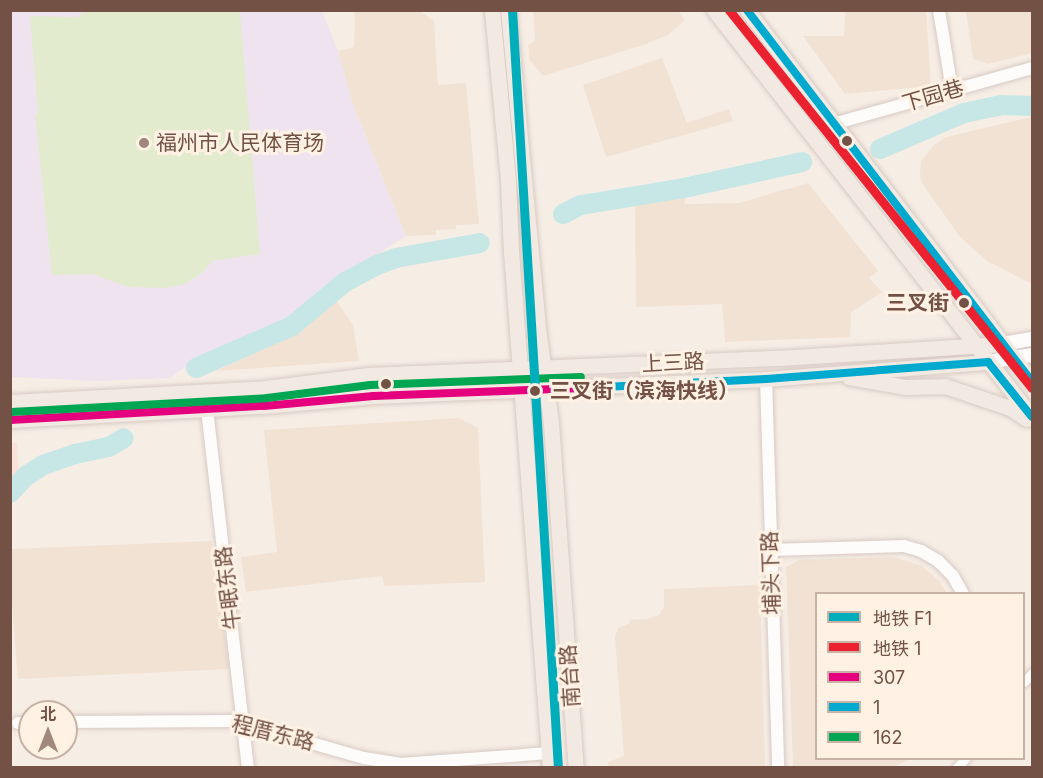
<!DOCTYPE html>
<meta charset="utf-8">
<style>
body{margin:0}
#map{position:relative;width:1043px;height:778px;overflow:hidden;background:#f6ede5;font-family:Inter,"Noto Sans SC",sans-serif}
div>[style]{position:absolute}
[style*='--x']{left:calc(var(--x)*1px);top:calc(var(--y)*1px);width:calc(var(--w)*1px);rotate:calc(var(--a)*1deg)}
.residential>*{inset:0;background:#f2e2d4}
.commercial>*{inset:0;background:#fae2da}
.education>*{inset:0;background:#f0e3f0}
.green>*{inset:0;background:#e3ebce}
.river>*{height:20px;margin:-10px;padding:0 10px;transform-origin:10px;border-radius:10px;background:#c6e7e6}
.roads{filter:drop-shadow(0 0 2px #d7cac3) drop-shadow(0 0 2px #d7cac3)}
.minor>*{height:9px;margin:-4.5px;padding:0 4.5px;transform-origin:4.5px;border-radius:4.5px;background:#fefcfb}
.tertiary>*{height:12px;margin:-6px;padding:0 6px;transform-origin:6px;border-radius:6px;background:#fefcfb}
.secondary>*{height:14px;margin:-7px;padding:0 7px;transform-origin:7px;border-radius:7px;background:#fefcfb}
.primary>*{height:15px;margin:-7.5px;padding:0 7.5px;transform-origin:7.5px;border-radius:7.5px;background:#f2eae2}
.bus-1>*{height:8px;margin:-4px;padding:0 4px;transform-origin:4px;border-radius:4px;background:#e5007d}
.bus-2>*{height:8px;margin:-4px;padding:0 4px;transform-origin:4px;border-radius:4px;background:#00a9ce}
.bus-3>*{height:8px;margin:-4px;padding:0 4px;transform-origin:4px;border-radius:4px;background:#00a651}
.metro-1>*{height:9px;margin:-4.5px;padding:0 4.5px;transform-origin:4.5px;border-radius:4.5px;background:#00adbb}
.metro-2>*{height:9px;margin:-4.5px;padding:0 4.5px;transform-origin:4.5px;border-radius:4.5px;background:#eb212f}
.dots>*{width:16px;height:16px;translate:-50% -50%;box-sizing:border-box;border:3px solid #fff2e5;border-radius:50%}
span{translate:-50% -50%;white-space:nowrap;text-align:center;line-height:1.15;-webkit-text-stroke:6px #fff2e5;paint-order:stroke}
.street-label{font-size:21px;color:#735145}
.poi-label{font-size:21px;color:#735145}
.left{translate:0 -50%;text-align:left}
.stop-label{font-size:21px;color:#735145;font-weight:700}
.right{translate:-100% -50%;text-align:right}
.frame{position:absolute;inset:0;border:12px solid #735145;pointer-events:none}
.legend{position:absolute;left:815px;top:592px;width:210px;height:168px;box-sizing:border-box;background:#fff2e5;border:2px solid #c7b2a5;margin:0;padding:8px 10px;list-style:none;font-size:18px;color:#735145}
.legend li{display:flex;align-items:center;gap:12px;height:30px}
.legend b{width:30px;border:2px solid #c7b2a5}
.north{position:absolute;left:18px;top:700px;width:60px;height:60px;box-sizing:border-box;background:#fff2e5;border:2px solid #c7b2a5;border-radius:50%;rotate:0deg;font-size:16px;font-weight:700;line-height:24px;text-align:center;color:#735145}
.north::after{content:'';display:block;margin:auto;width:21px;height:27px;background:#a1887d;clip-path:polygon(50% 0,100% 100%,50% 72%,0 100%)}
</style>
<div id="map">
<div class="residential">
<div style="clip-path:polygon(355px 11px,420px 11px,434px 21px,438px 85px,466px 83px,479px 224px,456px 225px,456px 229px,436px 230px,436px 235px,406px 236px,351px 99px,338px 51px,354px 47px)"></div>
<div style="clip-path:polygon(533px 11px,678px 11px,685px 20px,668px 35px,643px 45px,543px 76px,529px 59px,528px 45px,535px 41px)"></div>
<div style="clip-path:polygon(845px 11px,926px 11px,931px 86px,845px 94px,803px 36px,844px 36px)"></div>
<div style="clip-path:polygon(966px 11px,1032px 11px,1032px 53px,988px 64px,973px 59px)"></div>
<div style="clip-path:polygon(662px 58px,687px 123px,729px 109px,733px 121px,606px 157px,583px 85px)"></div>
<div style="clip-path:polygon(1032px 117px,1032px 284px,987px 261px,960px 237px,922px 183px,920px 175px,921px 161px,934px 145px,946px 137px)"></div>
<div style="clip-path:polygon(808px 183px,878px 271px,869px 278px,882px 292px,851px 312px,850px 337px,725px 342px,722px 304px,636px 307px,635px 197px,684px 188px,685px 204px,739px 203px)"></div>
<div style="clip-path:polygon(335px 299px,353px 325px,359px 361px,216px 371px,294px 334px)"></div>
<div style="clip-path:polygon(458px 418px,478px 428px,485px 582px,384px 586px,382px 576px,246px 592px,241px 557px,277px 552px,264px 430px)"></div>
<div style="clip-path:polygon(212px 541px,229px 669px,18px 679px,11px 593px,11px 549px)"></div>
<div style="clip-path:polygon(894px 557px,922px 566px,938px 580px,947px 593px,816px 594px,816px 758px,911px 759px,894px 767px,793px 767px,786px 567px,799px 560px)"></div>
<div style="clip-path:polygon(760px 585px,765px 767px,609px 767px,608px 762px,624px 756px,615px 637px,618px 628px,630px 623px,630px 620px,648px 619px,659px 615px,664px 607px,664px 589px)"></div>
</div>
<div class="commercial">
<div style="clip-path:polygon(11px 443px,17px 443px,18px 471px,11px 480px)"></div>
</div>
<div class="education">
<div style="clip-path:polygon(11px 11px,322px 11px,338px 51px,351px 99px,406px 236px,343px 276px,287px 324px,200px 356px,170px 378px,99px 381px,11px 377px)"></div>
</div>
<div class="green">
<div style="clip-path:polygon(86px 11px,240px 11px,260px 254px,212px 261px,201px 274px,185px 284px,167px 288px,128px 287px,92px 274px,52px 275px,35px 115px,38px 114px,30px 16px,77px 17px)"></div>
</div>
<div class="river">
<div style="--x:880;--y:149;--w:91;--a:-23.2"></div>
<div style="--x:964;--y:113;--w:38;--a:-12"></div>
<div style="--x:1001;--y:105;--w:31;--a:2"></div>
<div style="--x:563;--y:214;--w:20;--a:-27"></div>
<div style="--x:581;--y:205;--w:104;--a:-9.4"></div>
<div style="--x:684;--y:188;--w:121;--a:-12.4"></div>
<div style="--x:196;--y:368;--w:105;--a:-23.6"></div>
<div style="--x:292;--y:326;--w:69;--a:-39.7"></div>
<div style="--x:345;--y:282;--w:36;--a:-28"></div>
<div style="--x:377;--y:265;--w:20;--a:-20"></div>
<div style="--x:396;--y:258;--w:85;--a:-10.1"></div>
<div style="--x:10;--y:493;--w:23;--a:-47"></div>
<div style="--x:26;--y:476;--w:20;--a:-33"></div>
<div style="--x:43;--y:465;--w:34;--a:-19"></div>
<div style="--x:75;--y:454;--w:35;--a:-12"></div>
<div style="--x:109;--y:447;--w:17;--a:-31"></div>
</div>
<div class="roads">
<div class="minor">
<div style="--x:1024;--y:682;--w:12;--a:-48"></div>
<div style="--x:956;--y:768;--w:14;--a:-45"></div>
</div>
<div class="tertiary">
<div style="--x:939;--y:10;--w:81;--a:80.8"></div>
<div style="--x:833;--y:124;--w:207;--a:-15.7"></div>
<div style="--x:766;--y:379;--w:389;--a:88.2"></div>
<div style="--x:207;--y:409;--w:361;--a:83.5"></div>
<div style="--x:771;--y:550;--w:133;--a:-1.7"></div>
<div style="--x:904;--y:546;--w:18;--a:16"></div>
<div style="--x:921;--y:551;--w:20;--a:30"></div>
<div style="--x:938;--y:561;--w:21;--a:45"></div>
<div style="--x:953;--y:576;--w:21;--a:61"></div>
<div style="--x:66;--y:722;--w:168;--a:-0.3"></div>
<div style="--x:234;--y:721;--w:135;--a:15.9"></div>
<div style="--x:364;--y:758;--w:36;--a:9"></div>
<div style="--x:400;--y:764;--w:149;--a:-4.2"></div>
<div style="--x:18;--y:723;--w:12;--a:0"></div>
</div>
<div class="secondary">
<div style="--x:1003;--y:344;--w:29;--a:-10"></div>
<div style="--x:988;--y:362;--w:45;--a:-9"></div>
</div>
<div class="primary">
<div style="--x:492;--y:10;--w:171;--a:84.6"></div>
<div style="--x:508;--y:180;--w:71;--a:87.6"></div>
<div style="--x:511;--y:251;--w:518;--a:85.69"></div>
<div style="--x:508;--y:10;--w:327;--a:84.6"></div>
<div style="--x:539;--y:336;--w:88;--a:82.1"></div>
<div style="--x:551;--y:423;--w:346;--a:85.9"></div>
<div style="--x:714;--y:10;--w:517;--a:52"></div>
<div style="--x:747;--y:10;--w:469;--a:52.5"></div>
<div style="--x:849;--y:377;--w:58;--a:10"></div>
<div style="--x:906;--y:387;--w:39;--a:-1"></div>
<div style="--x:945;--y:386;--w:69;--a:18.7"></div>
<div style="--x:1010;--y:408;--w:20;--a:33"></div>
<div style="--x:10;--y:402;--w:256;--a:-3.1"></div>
<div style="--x:266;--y:388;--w:104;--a:-7.2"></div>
<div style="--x:369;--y:375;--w:410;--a:-2.4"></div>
<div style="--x:779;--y:358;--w:224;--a:-3.6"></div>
<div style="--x:10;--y:420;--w:254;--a:-3.2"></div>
<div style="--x:264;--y:406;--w:110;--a:-5.2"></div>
<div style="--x:374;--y:396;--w:392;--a:-2.5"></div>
<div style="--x:766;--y:379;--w:223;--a:-4.4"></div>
</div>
</div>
<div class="bus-1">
<div style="--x:10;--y:420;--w:254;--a:-3.2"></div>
<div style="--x:264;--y:406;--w:110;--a:-5.2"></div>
<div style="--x:374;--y:396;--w:209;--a:-2.2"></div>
</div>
<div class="bus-2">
<div style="--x:747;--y:10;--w:465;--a:52.5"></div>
<div style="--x:583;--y:388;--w:183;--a:-2.8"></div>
<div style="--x:766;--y:379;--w:223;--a:-4.4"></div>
<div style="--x:988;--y:362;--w:70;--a:51.3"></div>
</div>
<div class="bus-3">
<div style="--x:11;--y:412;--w:256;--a:-3.1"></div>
<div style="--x:267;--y:398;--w:104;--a:-7.2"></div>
<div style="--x:370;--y:385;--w:211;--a:-2.2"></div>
</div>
<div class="metro-1">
<div style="--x:512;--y:10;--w:759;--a:86.53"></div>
</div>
<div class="metro-2">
<div style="--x:729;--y:10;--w:484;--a:51.3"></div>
</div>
<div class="dots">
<div style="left:847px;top:141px;background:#735145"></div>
<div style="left:144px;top:143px;background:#a1887d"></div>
<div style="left:964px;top:303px;background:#735145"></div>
<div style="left:386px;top:384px;background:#735145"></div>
<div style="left:535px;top:391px;background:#735145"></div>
</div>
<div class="street-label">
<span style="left:933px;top:96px;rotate:-16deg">下园巷</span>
<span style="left:673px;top:363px;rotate:-3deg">上三路</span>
<span style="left:771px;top:573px;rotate:-92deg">埔头下路</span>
<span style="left:228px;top:588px;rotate:-97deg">牛眠东路</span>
<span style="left:570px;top:676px;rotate:-94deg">南台路</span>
<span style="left:273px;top:733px;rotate:14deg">程厝东路</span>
</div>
<div class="poi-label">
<span class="left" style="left:156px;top:143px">福州市人民体育场</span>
</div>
<div class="stop-label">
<span class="right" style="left:949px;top:303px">三叉街</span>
<span class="left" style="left:550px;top:391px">三叉街（滨海快线）</span>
</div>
<div class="frame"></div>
<ul class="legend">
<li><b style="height:8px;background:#00adbb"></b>地铁 F1</li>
<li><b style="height:8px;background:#eb212f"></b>地铁 1</li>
<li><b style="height:8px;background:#e5007d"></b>307</li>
<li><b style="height:8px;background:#00a9ce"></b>1</li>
<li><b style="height:8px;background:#00a651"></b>162</li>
</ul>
<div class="north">北</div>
</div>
